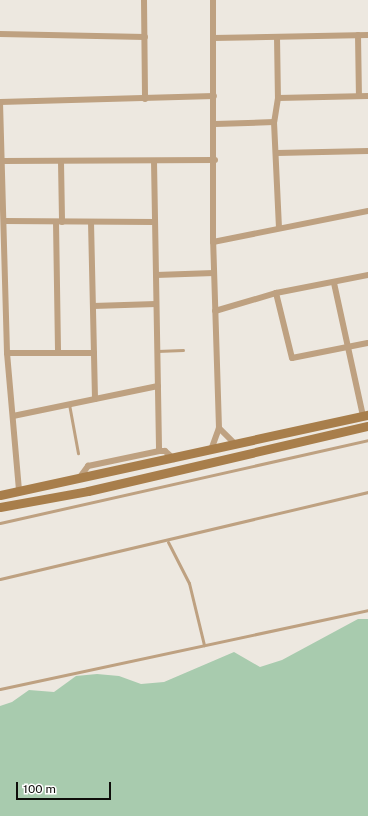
<!DOCTYPE html>
<style>
body{margin:0}
#map{position:relative;width:368px;height:816px;overflow:hidden;background:#ede8e0;font-family:"Public Sans",sans-serif}
div>[style]{position:absolute}
[style*='--x']{left:calc(var(--x)*1px);top:calc(var(--y)*1px);width:calc(var(--w)*1px);rotate:calc(var(--a)*1deg)}
.green>*{inset:0;background:#a8cbae}
.lane>*{height:3px;margin:-1.5px;padding:0 1.5px;transform-origin:1.5px;border-radius:1.5px;background:#bea181}
.street>*{height:6px;margin:-3px;padding:0 3px;transform-origin:3px;border-radius:3px;background:#bea181}
.secondary>*{height:9px;margin:-4.5px;padding:0 4.5px;transform-origin:4.5px;border-radius:4.5px;background:#a87e4b}
span{translate:-50% -50%;white-space:nowrap;text-align:center;line-height:1.15;-webkit-text-stroke:3px #fff;paint-order:stroke}
.scale{position:absolute;left:16px;top:782px;width:95px;height:18px;box-sizing:border-box;border:2px solid #0f0e0b;border-top:0;padding-left:5px;font-size:12px;line-height:14px;white-space:nowrap;color:#0f0e0b;-webkit-text-stroke:3px #fff;paint-order:stroke}
</style>
<div id="map">
<div class="green">
<div style="clip-path:polygon(358px 619px,368px 619px,368px 816px,0 816px,0 706px,12px 702px,29px 690px,54px 692px,76px 676px,97px 674px,119px 676px,141px 684px,164px 682px,234px 652px,260px 667px,282px 660px)"></div>
</div>
<div class="lane">
<div style="--x:157;--y:351;--w:26;--a:-2"></div>
<div style="--x:69;--y:404;--w:50;--a:79.6"></div>
<div style="--x:0;--y:523;--w:377;--a:-12.7"></div>
<div style="--x:168;--y:542;--w:46;--a:62.9"></div>
<div style="--x:189;--y:583;--w:64;--a:76.4"></div>
<div style="--x:0;--y:579;--w:378;--a:-13.3"></div>
<div style="--x:0;--y:689;--w:376;--a:-12.1"></div>
</div>
<div class="street">
<div style="--x:144;--y:0;--w:99;--a:89.4"></div>
<div style="--x:0;--y:34;--w:145;--a:1.2"></div>
<div style="--x:358;--y:35;--w:61;--a:89.1"></div>
<div style="--x:277;--y:37;--w:61;--a:89.1"></div>
<div style="--x:278;--y:98;--w:24;--a:99"></div>
<div style="--x:274;--y:122;--w:106;--a:87.3"></div>
<div style="--x:213;--y:38;--w:155;--a:-1.1"></div>
<div style="--x:278;--y:98;--w:90;--a:-1.3"></div>
<div style="--x:0;--y:102;--w:251;--a:88.4"></div>
<div style="--x:7;--y:353;--w:139;--a:85"></div>
<div style="--x:0;--y:102;--w:214;--a:-1.6"></div>
<div style="--x:215;--y:124;--w:59;--a:-1.9"></div>
<div style="--x:277;--y:153;--w:91;--a:-1.3"></div>
<div style="--x:2;--y:161;--w:213;--a:-0.3"></div>
<div style="--x:154;--y:161;--w:290;--a:89"></div>
<div style="--x:61;--y:162;--w:60;--a:89"></div>
<div style="--x:4;--y:221;--w:151;--a:0.4"></div>
<div style="--x:56;--y:222;--w:131;--a:89.1"></div>
<div style="--x:91;--y:222;--w:177;--a:88.7"></div>
<div style="--x:213;--y:242;--w:158;--a:-11.3"></div>
<div style="--x:156;--y:275;--w:58;--a:-2"></div>
<div style="--x:334;--y:283;--w:136;--a:77.7"></div>
<div style="--x:276;--y:293;--w:67;--a:76.2"></div>
<div style="--x:292;--y:358;--w:77;--a:-11.2"></div>
<div style="--x:93;--y:306;--w:63;--a:-1.8"></div>
<div style="--x:215;--y:311;--w:64;--a:-16.4"></div>
<div style="--x:276;--y:293;--w:94;--a:-11.1"></div>
<div style="--x:7;--y:353;--w:87;--a:0"></div>
<div style="--x:13;--y:416;--w:148;--a:-11.7"></div>
<div style="--x:219;--y:428;--w:24;--a:45"></div>
<div style="--x:211;--y:450;--w:23;--a:-70"></div>
<div style="--x:219;--y:428;--w:186;--a:-91.8"></div>
<div style="--x:213;--y:242;--w:242;--a:-90"></div>
<div style="--x:80;--y:477;--w:14;--a:-54"></div>
<div style="--x:88;--y:466;--w:73;--a:-11.9"></div>
<div style="--x:159;--y:451;--w:6;--a:0"></div>
<div style="--x:165;--y:451;--w:12;--a:42"></div>
</div>
<div class="secondary">
<div style="--x:0;--y:495;--w:377;--a:-12.3"></div>
<div style="--x:0;--y:507;--w:89;--a:-10.3"></div>
<div style="--x:88;--y:491;--w:287;--a:-13.1"></div>
</div>
<div class="scale">100 m</div>
</div>
